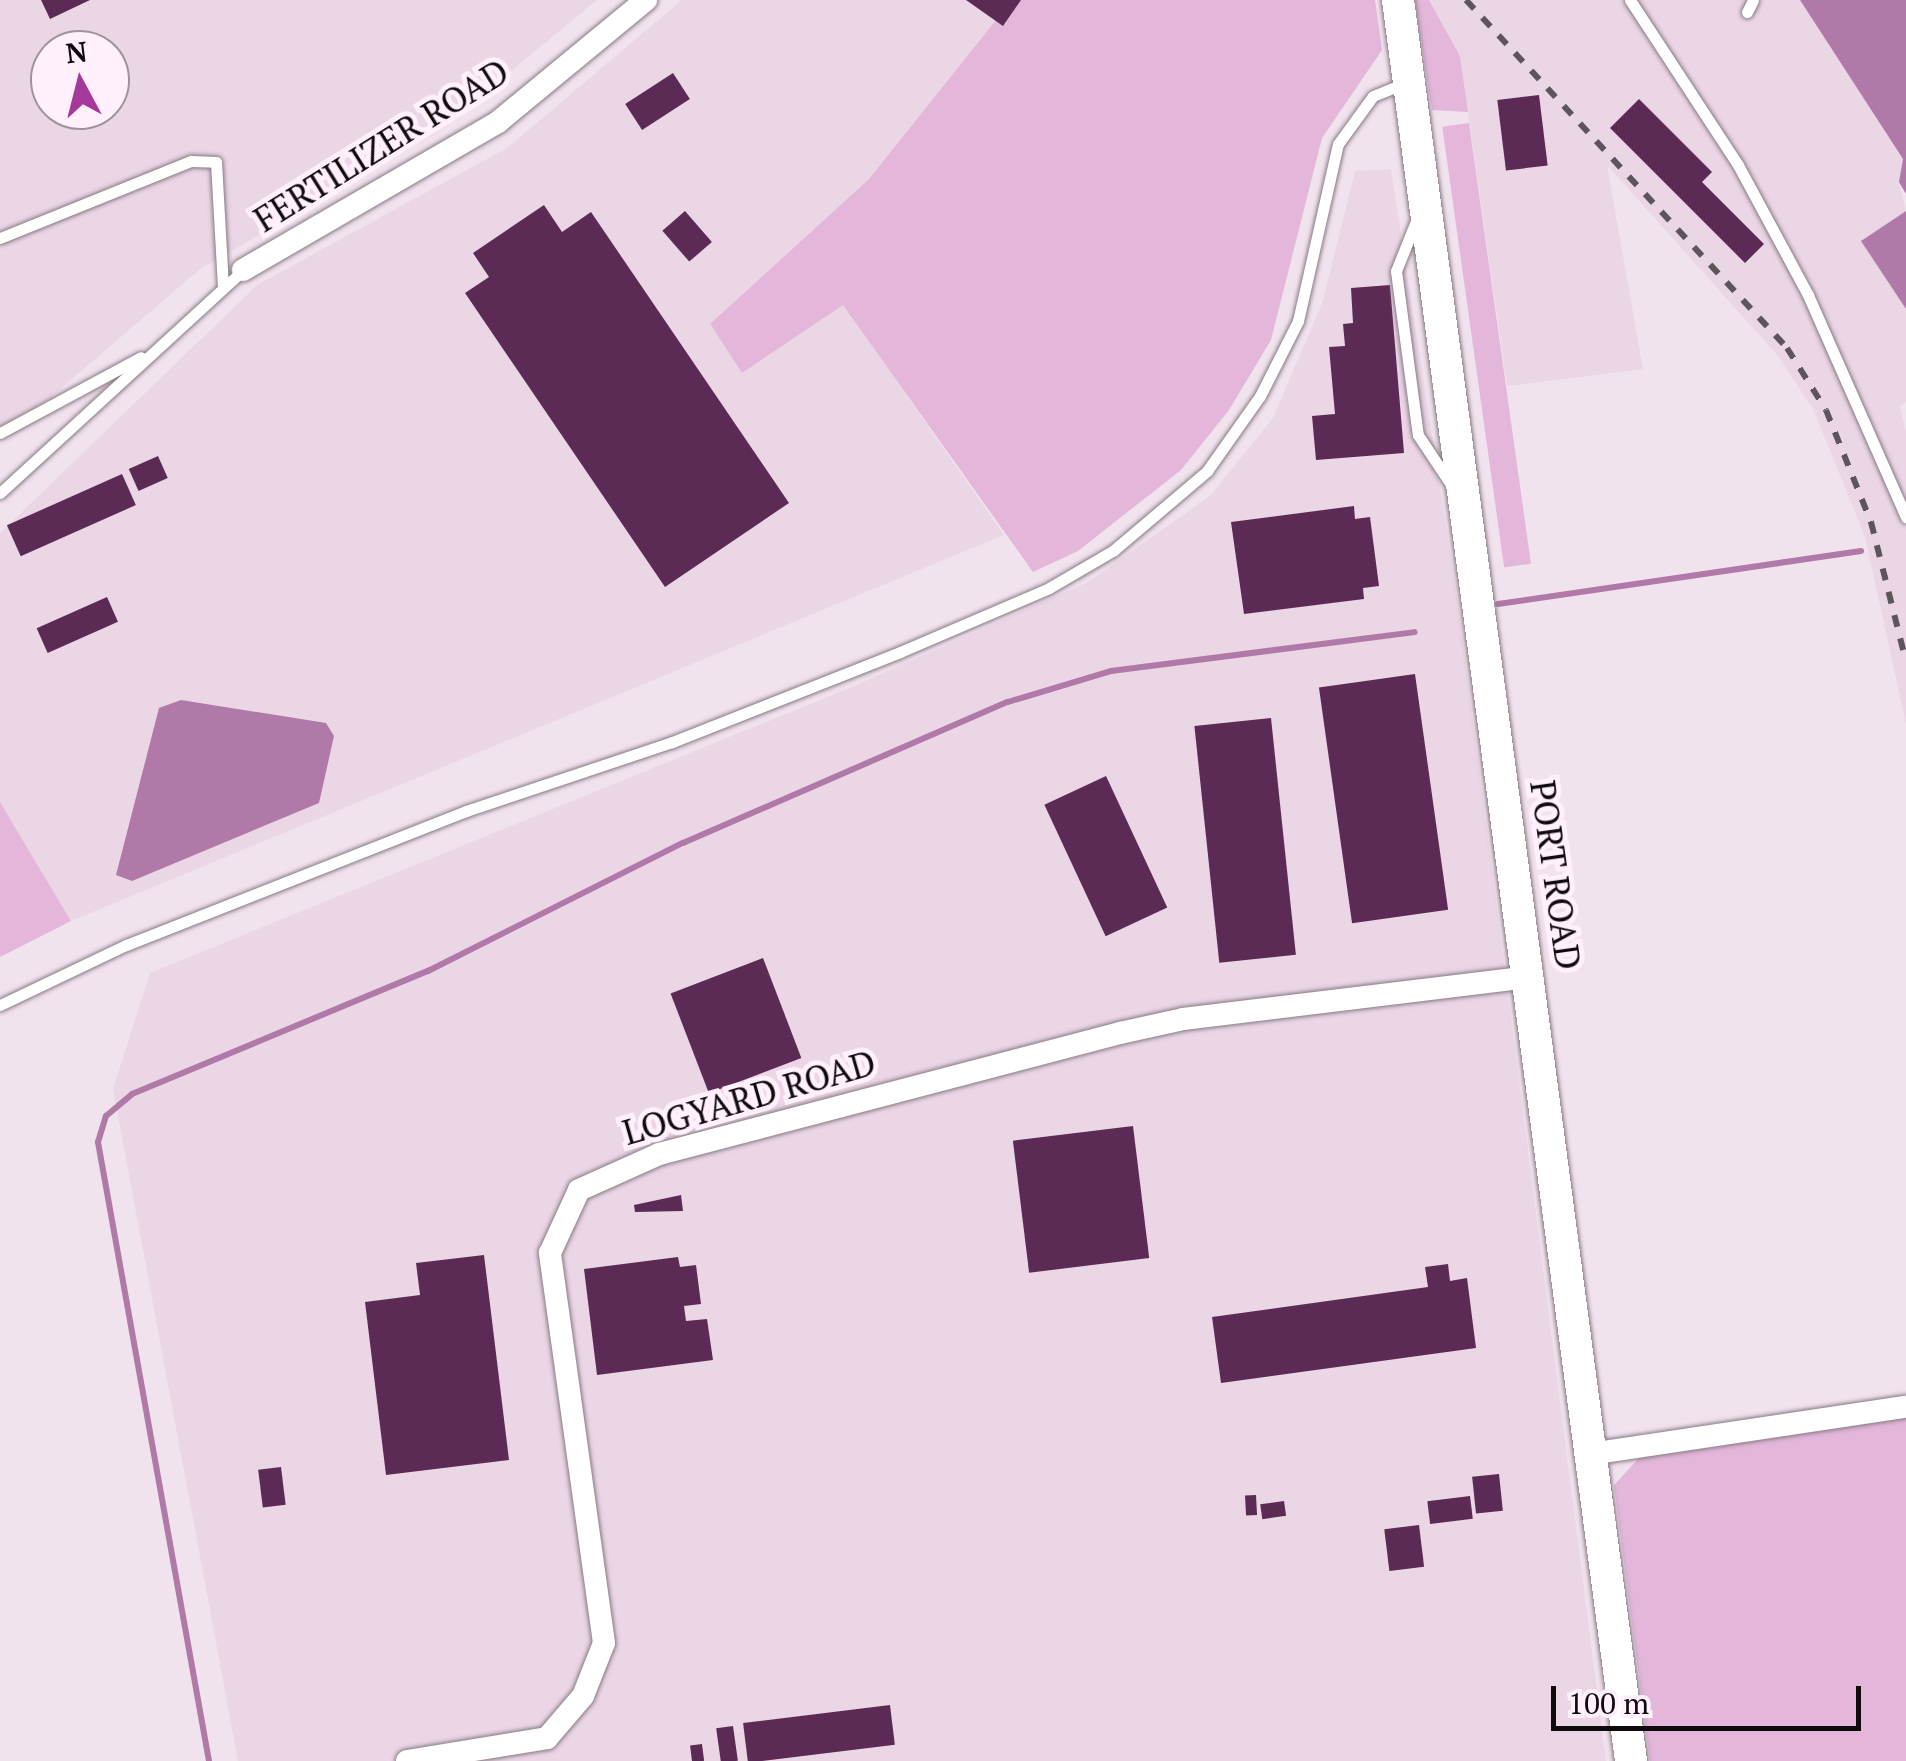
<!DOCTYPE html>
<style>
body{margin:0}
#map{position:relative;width:1906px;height:1761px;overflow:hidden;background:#f1e3ee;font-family:"PT Serif",serif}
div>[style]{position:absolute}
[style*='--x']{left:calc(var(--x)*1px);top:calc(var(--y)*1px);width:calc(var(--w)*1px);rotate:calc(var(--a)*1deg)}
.built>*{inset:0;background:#ebd6e6}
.green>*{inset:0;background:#e3b6da;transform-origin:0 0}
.water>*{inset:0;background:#b079a7}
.stream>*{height:6px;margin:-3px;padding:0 3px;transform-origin:3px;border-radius:3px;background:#b079a7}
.building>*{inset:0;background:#5c2b55;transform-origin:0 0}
.roads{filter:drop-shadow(0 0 2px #877a84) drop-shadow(0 0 2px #877a84)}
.lane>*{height:11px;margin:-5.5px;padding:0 5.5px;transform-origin:5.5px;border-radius:5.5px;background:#fff}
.street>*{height:22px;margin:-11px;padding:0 11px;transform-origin:11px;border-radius:11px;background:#fff}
.secondary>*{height:32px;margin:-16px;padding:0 16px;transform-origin:16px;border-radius:16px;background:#fff}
.rail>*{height:6px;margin-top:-3px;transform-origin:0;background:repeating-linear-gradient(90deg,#5e555c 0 12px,transparent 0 24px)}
span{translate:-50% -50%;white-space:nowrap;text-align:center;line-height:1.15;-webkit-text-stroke:10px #fff0fc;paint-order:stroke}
.street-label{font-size:35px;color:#0f0a0e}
.north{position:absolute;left:30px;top:30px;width:100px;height:100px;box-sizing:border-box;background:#fff0fc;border:2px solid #9f949d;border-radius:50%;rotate:353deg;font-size:28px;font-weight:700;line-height:40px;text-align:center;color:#0f0a0e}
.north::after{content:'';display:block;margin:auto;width:35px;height:45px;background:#a53999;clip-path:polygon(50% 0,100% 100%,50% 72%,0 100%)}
.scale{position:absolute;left:1551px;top:1686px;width:310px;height:45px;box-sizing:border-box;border:5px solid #0f0a0e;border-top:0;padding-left:12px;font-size:30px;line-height:35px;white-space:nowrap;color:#0f0a0e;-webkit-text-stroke:8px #fff0fc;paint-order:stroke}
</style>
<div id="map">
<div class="built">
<div style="clip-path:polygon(evenodd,0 0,597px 0,435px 134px,200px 269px,0 441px,0 0,50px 50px,110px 50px,110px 110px,50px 110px,50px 50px)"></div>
<div style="clip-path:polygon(682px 0,1012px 0,869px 179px,710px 324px,742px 373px,843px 304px,1004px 535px,71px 921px,0 802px,0 533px,257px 285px,507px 148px)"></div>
<div style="clip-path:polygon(1429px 0,1800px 0,1903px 159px,1899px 182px,1906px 211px,1861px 241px,1906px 309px,1906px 402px,1900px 407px,1906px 432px,1906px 724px,1865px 537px,1814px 411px,1779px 357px,1607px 165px,1643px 369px,1507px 386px,1460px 56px)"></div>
<div style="clip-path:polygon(1391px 169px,1458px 605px,1606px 1761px,238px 1761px,113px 1089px,150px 973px,847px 689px,1088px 582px,1210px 496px,1273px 418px,1323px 301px,1355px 171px)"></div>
</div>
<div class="green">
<div style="clip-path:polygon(1012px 0,1375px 0,1382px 50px,1322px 138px,1271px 340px,1229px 410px,1181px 470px,1078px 551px,1033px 572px,843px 305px,742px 373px,710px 324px,869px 179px)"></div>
<div style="clip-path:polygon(1415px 0,1429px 0,1460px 56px,1468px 112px,1432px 110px)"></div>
<div style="left:1469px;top:123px;width:445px;height:27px;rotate:82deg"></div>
<div style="clip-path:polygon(0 802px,71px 921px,0 957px)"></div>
<div style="clip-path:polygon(1906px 1418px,1906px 1761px,1650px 1761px,1614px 1485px,1639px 1458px)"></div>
</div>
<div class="water">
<div style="clip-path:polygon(1800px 0,1906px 0,1906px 194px,1899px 182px,1903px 159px)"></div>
<div style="clip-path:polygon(1906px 211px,1906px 309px,1861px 241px)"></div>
<div style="clip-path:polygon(181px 700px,326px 723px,334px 736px,319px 803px,132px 881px,116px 875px,159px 708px)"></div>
</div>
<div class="stream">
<div style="--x:1498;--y:604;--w:367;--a:-8.3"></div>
<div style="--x:209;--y:1761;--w:629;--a:-100.17"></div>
<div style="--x:98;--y:1142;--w:27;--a:-73"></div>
<div style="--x:106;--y:1116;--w:34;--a:-40"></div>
<div style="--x:132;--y:1094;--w:321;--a:-22.6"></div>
<div style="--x:428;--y:971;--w:285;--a:-26.7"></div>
<div style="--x:683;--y:843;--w:354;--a:-23.5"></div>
<div style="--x:1008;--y:702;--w:108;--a:-16.8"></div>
<div style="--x:1111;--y:671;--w:306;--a:-7.3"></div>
</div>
<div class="building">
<div style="clip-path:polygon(41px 0,90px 0,50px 19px)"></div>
<div style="clip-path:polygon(966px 0,1021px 0,1003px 26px)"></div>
<div style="left:673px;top:73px;width:31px;height:57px;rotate:57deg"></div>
<div style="left:1539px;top:95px;width:71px;height:42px;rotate:83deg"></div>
<div style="clip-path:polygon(1639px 99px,1712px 172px,1702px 182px,1764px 244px,1745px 263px,1610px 128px)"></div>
<div style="clip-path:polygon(544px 205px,562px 232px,591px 212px,789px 503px,665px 587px,465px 293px,489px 277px,473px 253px)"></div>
<div style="left:685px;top:211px;width:41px;height:30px;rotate:49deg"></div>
<div style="clip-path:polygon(1390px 285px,1404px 453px,1316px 460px,1312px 416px,1335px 414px,1329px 347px,1345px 346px,1343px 324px,1353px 323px,1351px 288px)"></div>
<div style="left:158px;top:456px;width:24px;height:32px;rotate:66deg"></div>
<div style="left:122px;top:474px;width:34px;height:126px;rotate:66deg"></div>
<div style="clip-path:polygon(1354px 506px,1355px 519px,1370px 517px,1379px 586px,1363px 588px,1364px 599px,1244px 614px,1231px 522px)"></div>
<div style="left:107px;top:597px;width:27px;height:77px;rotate:66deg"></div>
<div style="left:1415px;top:674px;width:238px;height:97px;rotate:82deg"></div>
<div style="left:1271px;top:718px;width:238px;height:77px;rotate:84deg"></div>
<div style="left:1106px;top:776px;width:145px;height:68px;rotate:65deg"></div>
<div style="left:763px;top:958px;width:107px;height:99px;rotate:69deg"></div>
<div style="left:1133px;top:1126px;width:133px;height:121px;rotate:83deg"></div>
<div style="clip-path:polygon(681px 1195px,683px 1211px,635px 1212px,634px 1205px)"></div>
<div style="clip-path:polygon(484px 1255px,509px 1460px,386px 1475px,365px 1302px,420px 1295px,416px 1263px)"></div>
<div style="clip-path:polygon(678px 1257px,680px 1267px,696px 1265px,701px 1304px,684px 1306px,686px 1321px,707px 1319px,713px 1360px,597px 1375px,584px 1269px)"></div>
<div style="clip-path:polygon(1448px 1264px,1450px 1281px,1467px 1278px,1476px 1348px,1221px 1383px,1212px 1317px,1428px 1287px,1425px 1267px)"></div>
<div style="left:281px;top:1467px;width:38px;height:23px;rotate:83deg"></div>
<div style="left:1499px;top:1474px;width:37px;height:27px;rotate:84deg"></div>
<div style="left:1256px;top:1495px;width:20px;height:11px;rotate:87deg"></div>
<div style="left:1470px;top:1496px;width:23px;height:43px;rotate:83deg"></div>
<div style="left:1284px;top:1501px;width:15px;height:24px;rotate:82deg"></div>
<div style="left:1419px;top:1525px;width:42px;height:35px;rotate:83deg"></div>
<div style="left:890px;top:1705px;width:40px;height:148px;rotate:83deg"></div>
<div style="left:733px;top:1726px;width:35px;height:17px;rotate:82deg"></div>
<div style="left:702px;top:1744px;width:17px;height:12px;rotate:83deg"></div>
</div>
<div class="roads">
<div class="lane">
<div style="--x:1630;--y:0;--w:197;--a:56.8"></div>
<div style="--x:1738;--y:165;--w:148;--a:61.7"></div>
<div style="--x:1808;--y:295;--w:243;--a:66.2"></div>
<div style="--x:1747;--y:12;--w:13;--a:-63"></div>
<div style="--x:1418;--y:216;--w:59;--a:111.8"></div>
<div style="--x:1396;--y:271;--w:165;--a:82.4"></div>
<div style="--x:1418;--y:435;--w:58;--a:56.3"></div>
<div style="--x:0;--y:238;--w:206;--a:-22"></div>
<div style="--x:191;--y:161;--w:25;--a:2"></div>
<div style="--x:216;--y:162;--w:126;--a:86.8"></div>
<div style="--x:0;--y:433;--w:160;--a:-28.3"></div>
<div style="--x:0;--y:493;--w:330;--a:-42.5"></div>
<div style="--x:0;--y:1005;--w:140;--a:-25.5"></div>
<div style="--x:126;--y:945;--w:365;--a:-21.5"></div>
<div style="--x:466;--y:811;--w:217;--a:-18.5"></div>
<div style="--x:672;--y:742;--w:245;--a:-21.5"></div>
<div style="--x:900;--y:652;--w:162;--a:-23.2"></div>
<div style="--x:1049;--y:588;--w:75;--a:-30.3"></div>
<div style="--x:1114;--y:550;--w:122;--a:-40.3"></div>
<div style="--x:1207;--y:471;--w:92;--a:-54.8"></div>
<div style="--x:1260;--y:396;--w:84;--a:-63.1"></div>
<div style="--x:1298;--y:321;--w:181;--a:-77.3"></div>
<div style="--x:1338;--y:144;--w:59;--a:-53.9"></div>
<div style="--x:1373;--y:96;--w:35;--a:-22"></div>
</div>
<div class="street">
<div style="--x:243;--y:270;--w:295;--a:-30.1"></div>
<div style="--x:498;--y:122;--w:192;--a:-39.5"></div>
<div style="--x:1590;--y:1454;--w:319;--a:-8.5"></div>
<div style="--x:407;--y:1761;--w:142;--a:-9.3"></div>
<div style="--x:547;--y:1738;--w:55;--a:-49.4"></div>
<div style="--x:583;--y:1696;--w:57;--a:-68.4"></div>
<div style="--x:604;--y:1643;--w:394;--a:-97.9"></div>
<div style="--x:550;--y:1253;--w:69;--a:-65.3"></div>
<div style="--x:579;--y:1190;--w:88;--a:-24.2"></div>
<div style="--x:659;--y:1154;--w:477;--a:-14.7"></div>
<div style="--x:1120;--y:1033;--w:65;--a:-12.5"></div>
<div style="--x:1183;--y:1019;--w:350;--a:-6.9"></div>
</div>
<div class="secondary">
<div style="--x:1398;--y:0;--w:1776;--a:82.46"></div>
</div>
</div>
<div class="rail">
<div style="--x:1466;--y:0;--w:473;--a:47.3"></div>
<div style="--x:1787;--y:348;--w:73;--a:57.8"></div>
<div style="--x:1826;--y:410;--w:121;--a:68.1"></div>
<div style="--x:1871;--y:522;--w:143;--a:75.9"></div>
</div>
<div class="street-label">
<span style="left:381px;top:145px;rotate:-32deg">FERTILIZER ROAD</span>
<span style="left:1556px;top:875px;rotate:82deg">PORT ROAD</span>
<span style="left:749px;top:1097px;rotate:-16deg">LOGYARD ROAD</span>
</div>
<div class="north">N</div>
<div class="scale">100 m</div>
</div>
